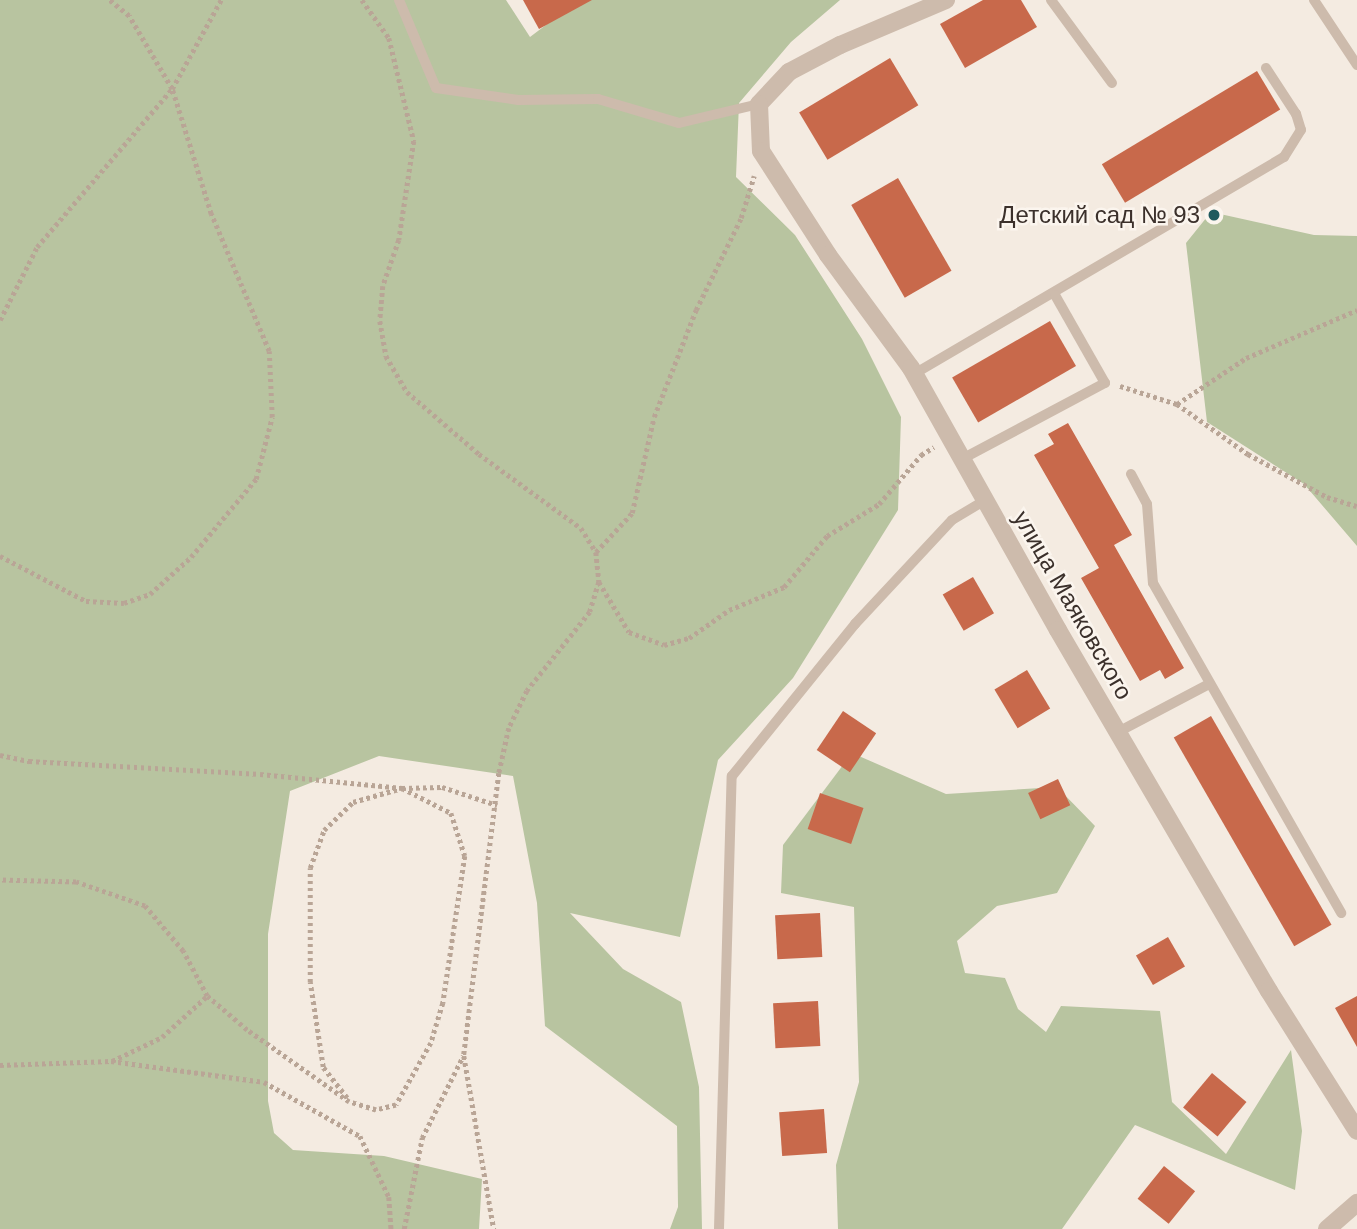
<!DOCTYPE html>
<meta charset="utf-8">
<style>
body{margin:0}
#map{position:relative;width:1357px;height:1229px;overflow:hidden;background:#f4ebe1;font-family:Arial,sans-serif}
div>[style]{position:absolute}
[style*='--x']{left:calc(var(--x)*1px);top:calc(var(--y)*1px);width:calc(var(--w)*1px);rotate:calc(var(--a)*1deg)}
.green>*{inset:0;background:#b8c4a0}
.building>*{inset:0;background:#c8694b;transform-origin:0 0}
.path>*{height:4.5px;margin-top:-2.25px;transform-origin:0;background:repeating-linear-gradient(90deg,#b9a596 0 3.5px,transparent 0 7px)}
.service>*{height:10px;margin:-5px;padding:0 5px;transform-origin:5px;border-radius:5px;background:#cdbbac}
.minor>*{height:18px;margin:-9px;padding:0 9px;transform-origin:9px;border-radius:9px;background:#cdbbac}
.tertiary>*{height:18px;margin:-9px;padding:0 9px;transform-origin:9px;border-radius:9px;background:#cdbbac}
.dots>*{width:19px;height:19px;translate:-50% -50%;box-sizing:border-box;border:4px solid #fbf5ee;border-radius:50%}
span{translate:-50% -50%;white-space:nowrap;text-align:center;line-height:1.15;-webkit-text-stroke:5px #fbf5ee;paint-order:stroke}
.poi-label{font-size:24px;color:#3b302b}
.right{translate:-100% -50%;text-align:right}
.street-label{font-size:24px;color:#3b302b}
</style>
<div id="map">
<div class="green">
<div style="clip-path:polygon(0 0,506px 0,530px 37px,579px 0,840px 0,791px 42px,739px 103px,736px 177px,795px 235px,862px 339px,901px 417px,898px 510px,793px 678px,718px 760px,680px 937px,570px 913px,623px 969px,681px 1002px,699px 1087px,702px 1229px,670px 1229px,678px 1207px,677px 1126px,545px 1026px,537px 903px,513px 776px,379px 756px,290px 791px,268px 934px,268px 1101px,274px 1133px,293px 1150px,384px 1156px,482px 1179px,479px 1229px,0 1229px)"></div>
<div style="clip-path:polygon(1211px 212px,1314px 235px,1357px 236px,1357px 546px,1304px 484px,1207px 422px,1186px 243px)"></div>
<div style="clip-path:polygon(852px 753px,946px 794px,1057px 787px,1095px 826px,1057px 893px,997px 906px,957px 941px,965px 973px,1005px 978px,1018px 1009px,1046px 1032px,1061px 1006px,1160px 1011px,1172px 1102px,1226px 1154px,1291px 1050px,1302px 1131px,1295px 1190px,1135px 1125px,1062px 1229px,838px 1229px,836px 1165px,859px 1082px,854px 907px,781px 893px,783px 845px)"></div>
</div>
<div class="building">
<div style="clip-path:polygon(523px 0,592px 0,539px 29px)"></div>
<div style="clip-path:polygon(983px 0,1021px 0,1037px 27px,965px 68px,940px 24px)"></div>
<div style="left:890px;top:58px;width:55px;height:106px;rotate:59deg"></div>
<div style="left:1257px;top:71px;width:45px;height:181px;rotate:59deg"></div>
<div style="left:898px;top:178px;width:107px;height:54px;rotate:60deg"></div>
<div style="left:1050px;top:321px;width:52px;height:113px;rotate:60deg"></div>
<div style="clip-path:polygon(1068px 423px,1132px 535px,1114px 545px,1184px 668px,1165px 679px,1160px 670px,1140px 681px,1081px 578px,1099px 568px,1034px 455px,1054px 444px,1048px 434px)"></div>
<div style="left:973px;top:577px;width:42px;height:35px;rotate:60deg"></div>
<div style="left:1027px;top:670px;width:45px;height:38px;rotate:59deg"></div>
<div style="left:843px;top:711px;width:40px;height:47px;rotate:34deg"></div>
<div style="left:1211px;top:716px;width:241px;height:43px;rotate:60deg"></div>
<div style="left:1058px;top:779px;width:29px;height:33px;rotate:65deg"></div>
<div style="left:820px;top:793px;width:46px;height:38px;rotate:19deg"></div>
<div style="left:820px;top:913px;width:44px;height:45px;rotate:87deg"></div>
<div style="left:1168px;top:937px;width:34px;height:37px;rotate:60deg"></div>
<div style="clip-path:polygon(1357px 996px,1357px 1047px,1335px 1008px)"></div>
<div style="left:818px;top:1001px;width:45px;height:45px;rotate:87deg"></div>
<div style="left:1212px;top:1073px;width:45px;height:45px;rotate:40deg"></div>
<div style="left:824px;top:1109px;width:44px;height:45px;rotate:86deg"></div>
<div style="left:1164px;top:1166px;width:40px;height:42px;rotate:39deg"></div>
</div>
<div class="path">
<div style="--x:362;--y:0;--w:47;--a:54.6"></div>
<div style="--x:389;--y:38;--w:106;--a:76.4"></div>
<div style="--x:414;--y:141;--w:100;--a:98.6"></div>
<div style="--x:399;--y:240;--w:49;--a:109.2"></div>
<div style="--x:383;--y:286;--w:35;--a:95"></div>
<div style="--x:380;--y:321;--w:36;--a:80"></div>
<div style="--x:386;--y:356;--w:42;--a:59.7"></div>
<div style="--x:407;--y:392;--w:95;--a:40.7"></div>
<div style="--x:479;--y:454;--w:126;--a:36"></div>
<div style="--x:581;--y:528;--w:28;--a:58"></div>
<div style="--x:596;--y:552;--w:30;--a:84"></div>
<div style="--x:599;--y:582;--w:31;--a:107"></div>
<div style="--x:590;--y:612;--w:101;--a:128.6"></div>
<div style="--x:527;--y:691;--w:41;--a:115.9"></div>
<div style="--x:509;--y:728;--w:46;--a:102.5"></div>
<div style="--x:499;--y:773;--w:285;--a:97.1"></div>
<div style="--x:464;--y:1056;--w:176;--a:80.2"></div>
<div style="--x:0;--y:320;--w:82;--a:-63.1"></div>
<div style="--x:37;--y:247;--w:208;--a:-49.5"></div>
<div style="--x:172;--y:89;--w:102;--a:-61.2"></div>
<div style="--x:1120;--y:386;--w:60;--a:17.5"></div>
<div style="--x:1177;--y:404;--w:87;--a:35.2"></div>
<div style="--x:1248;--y:454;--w:90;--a:28.6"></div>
<div style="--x:1327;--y:497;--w:31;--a:17"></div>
<div style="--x:1177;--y:404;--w:83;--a:-33.7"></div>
<div style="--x:1246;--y:358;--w:121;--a:-23.4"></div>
<div style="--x:596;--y:552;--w:53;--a:-47.3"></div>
<div style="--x:632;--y:513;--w:98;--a:-77.1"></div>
<div style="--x:654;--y:417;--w:115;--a:-68.6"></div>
<div style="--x:696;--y:310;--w:102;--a:-63.9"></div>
<div style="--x:741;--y:218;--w:44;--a:-72.8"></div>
<div style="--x:0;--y:556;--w:97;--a:27.6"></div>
<div style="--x:86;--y:601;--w:38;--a:3"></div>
<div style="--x:124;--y:603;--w:28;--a:-19"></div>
<div style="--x:150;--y:594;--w:55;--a:-42.1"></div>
<div style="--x:191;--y:557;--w:102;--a:-50.2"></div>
<div style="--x:256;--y:479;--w:64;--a:-75.5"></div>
<div style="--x:272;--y:417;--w:66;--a:-92.6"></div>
<div style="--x:269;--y:351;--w:149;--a:-112.9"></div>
<div style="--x:211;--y:214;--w:131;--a:-107.3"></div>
<div style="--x:172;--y:89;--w:85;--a:-120.5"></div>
<div style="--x:129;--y:16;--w:26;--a:-141"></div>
<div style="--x:599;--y:582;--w:58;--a:59"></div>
<div style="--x:629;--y:632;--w:37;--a:20"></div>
<div style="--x:664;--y:645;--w:26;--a:-16"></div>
<div style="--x:689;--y:638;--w:49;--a:-35"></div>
<div style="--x:729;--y:610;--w:60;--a:-22.7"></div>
<div style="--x:784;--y:587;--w:67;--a:-49.9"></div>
<div style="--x:827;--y:536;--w:61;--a:-31.6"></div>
<div style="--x:879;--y:504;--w:65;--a:-49.4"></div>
<div style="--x:921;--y:455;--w:15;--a:-32"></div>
<div style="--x:0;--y:755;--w:30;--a:12"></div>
<div style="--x:29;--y:761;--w:231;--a:3.2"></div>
<div style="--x:260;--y:774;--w:143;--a:5.6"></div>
<div style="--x:402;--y:788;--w:55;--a:27"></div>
<div style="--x:451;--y:813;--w:45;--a:72"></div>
<div style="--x:465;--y:856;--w:149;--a:98.5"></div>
<div style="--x:443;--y:1003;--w:42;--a:106.7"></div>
<div style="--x:431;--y:1043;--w:71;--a:119.4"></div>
<div style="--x:396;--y:1105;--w:21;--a:166"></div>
<div style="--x:376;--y:1110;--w:28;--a:-163"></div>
<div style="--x:349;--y:1102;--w:125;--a:-144.8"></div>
<div style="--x:247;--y:1030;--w:52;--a:-139.6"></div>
<div style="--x:207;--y:996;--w:51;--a:-118.1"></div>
<div style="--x:183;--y:951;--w:59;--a:-130.2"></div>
<div style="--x:145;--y:906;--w:73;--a:-160.8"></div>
<div style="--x:76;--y:882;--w:76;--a:-178.5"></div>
<div style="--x:112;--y:1061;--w:55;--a:-25.6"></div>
<div style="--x:162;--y:1037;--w:61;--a:-42.3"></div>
<div style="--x:0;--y:1065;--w:111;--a:-2.1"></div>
<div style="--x:111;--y:1061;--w:154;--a:7.8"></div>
<div style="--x:264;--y:1082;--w:110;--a:29.4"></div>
<div style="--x:360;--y:1136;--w:68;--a:64.6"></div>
<div style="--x:389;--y:1197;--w:32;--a:86"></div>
<div style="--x:347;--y:1098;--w:39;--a:-128"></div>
<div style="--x:323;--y:1067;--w:86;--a:-98.7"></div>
<div style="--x:310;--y:982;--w:114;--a:-90"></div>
<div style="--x:310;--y:868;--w:40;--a:-69.8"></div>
<div style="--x:324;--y:830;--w:40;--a:-44"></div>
<div style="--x:353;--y:802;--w:51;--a:-15.9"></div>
<div style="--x:402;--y:788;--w:40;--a:-1.4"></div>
<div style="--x:442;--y:787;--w:58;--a:18.1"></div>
<div style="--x:404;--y:1229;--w:93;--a:-78.8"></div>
<div style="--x:422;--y:1138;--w:92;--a:-63.4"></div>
</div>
<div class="service">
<div style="--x:399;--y:0;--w:95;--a:67.2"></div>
<div style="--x:436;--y:88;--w:83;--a:8.3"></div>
<div style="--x:518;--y:100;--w:80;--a:-0.7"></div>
<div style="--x:598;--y:99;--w:84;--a:16.5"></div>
<div style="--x:679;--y:123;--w:82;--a:-13.4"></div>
<div style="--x:1051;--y:0;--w:103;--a:53.7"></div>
<div style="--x:1314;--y:0;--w:78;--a:56.5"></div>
<div style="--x:914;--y:374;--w:429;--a:-30.4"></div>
<div style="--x:1284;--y:157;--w:32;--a:-58"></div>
<div style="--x:1301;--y:130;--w:17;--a:-107"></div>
<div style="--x:1296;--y:114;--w:55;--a:-123.1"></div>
<div style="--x:962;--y:459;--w:162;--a:-28"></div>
<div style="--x:1105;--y:383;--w:101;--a:-119.6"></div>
<div style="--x:1131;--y:474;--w:34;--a:62"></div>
<div style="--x:1147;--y:504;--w:79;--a:85.7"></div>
<div style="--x:1153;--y:583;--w:380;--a:60.3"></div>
<div style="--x:1118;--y:732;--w:103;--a:-27.8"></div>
<div style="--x:719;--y:1229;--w:453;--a:-88.4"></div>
<div style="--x:732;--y:776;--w:196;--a:-51"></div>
<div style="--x:855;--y:624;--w:142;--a:-47"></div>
<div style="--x:952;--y:520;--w:39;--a:-31"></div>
</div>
<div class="minor">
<div style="--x:946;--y:0;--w:115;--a:157"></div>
<div style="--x:840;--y:45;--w:58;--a:152.1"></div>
<div style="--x:789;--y:72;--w:44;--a:133.2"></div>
<div style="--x:759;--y:104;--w:47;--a:87.6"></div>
<div style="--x:761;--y:151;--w:124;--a:57.2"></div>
<div style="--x:828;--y:255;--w:140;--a:53.7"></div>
<div style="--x:911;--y:368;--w:300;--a:60.7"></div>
<div style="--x:1058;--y:630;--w:418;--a:59.7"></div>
<div style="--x:1269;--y:991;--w:165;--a:57.8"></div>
</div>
<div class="tertiary">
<div style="--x:1327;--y:1229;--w:40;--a:-41"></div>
</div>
<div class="dots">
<div style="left:1214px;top:215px;background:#1f5a5e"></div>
</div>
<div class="poi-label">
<span class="right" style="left:1200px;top:215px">Детский сад № 93</span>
</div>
<div class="street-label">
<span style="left:1073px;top:605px;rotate:60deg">улица Маяковского</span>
</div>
</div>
